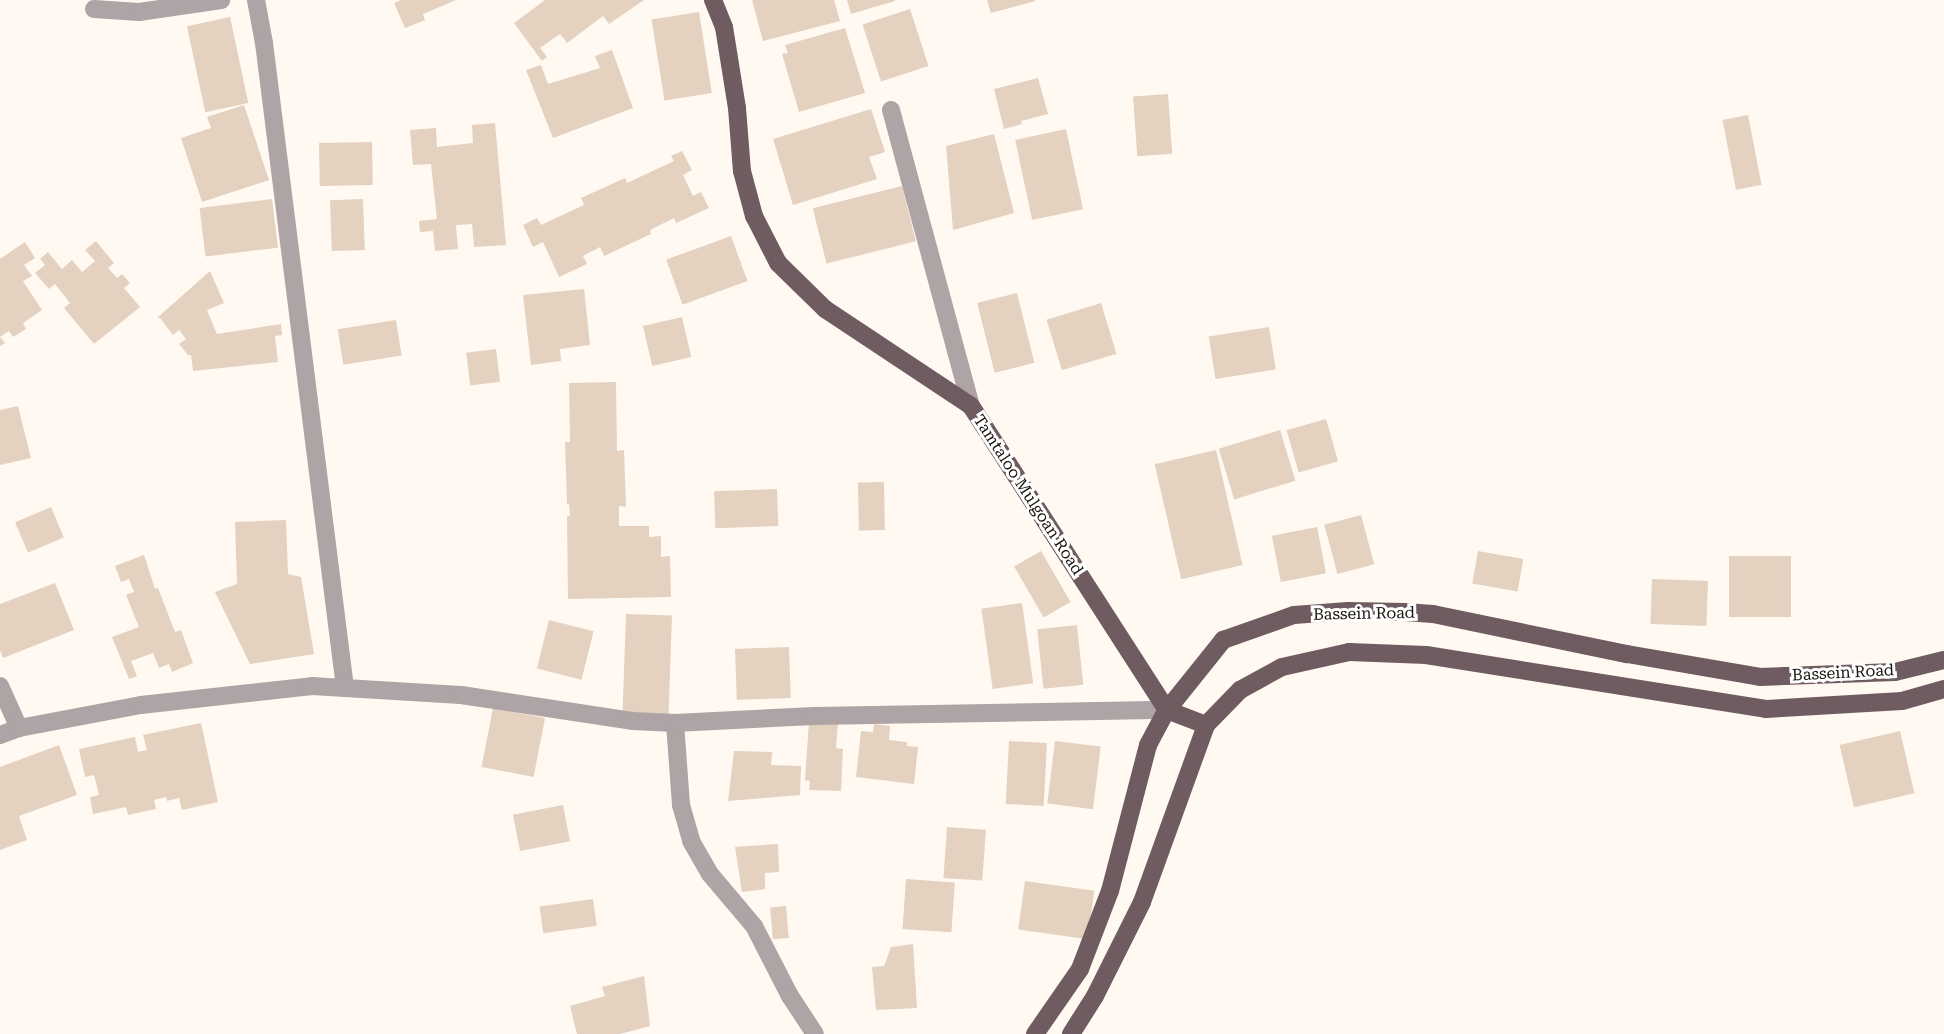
<!DOCTYPE html>
<style>
body{margin:0}
#map{position:relative;width:1944px;height:1034px;overflow:hidden;background:#fff9f1;font-family:"Roboto Serif",serif}
div>[style]{position:absolute}
[style*='--x']{left:calc(var(--x)*1px);top:calc(var(--y)*1px);width:calc(var(--w)*1px);rotate:calc(var(--a)*1deg)}
.building>*{inset:0;background:#e4d1c0;transform-origin:0 0}
.minor>*{height:18px;margin:-9px;padding:0 9px;transform-origin:9px;border-radius:9px;background:#aea3a5}
.major>*{height:18px;margin:-9px;padding:0 9px;transform-origin:9px;border-radius:9px;background:#6f5c61}
span{translate:-50% -50%;white-space:nowrap;text-align:center;line-height:1.15;-webkit-text-stroke:6px #fff;paint-order:stroke}
.street-label{font-size:16px;color:#18130c}
</style>
<div id="map">
<div class="building">
<div style="clip-path:polygon(401px 0,456px 0,423px 14px,425px 20px,405px 28px,394px 3px)"></div>
<div style="clip-path:polygon(545px 0,644px 0,609px 24px,603px 16px,567px 43px,560px 34px,540px 48px,547px 57px,542px 61px,514px 23px)"></div>
<div style="clip-path:polygon(752px 0,834px 0,840px 21px,763px 41px)"></div>
<div style="clip-path:polygon(847px 0,895px 0,895px 1px,851px 14px)"></div>
<div style="clip-path:polygon(987px 0,1035px 0,1035px 1px,991px 13px)"></div>
<div style="left:910px;top:9px;width:60px;height:50px;rotate:72deg"></div>
<div style="left:699px;top:12px;width:82px;height:48px;rotate:81deg"></div>
<div style="left:230px;top:17px;width:88px;height:44px;rotate:78deg"></div>
<div style="clip-path:polygon(845px 28px,865px 93px,799px 112px,782px 54px,788px 53px,785px 45px)"></div>
<div style="clip-path:polygon(612px 50px,633px 108px,553px 138px,526px 70px,541px 65px,548px 84px,600px 68px,595px 56px)"></div>
<div style="clip-path:polygon(1038px 78px,1048px 114px,1021px 121px,1022px 124px,1004px 129px,994px 89px)"></div>
<div style="left:1168px;top:94px;width:60px;height:35px;rotate:86deg"></div>
<div style="clip-path:polygon(244px 105px,269px 180px,202px 202px,181px 138px,211px 128px,207px 117px)"></div>
<div style="clip-path:polygon(871px 109px,885px 152px,869px 157px,877px 179px,793px 205px,773px 139px)"></div>
<div style="left:1748px;top:115px;width:71px;height:26px;rotate:79deg"></div>
<div style="clip-path:polygon(495px 123px,506px 245px,474px 247px,472px 224px,456px 225px,458px 249px,435px 251px,433px 231px,420px 232px,419px 221px,437px 219px,431px 164px,413px 165px,410px 130px,436px 128px,437px 147px,473px 143px,472px 125px)"></div>
<div style="left:1066px;top:129px;width:82px;height:52px;rotate:78deg"></div>
<div style="clip-path:polygon(994px 134px,1014px 213px,953px 230px,946px 146px)"></div>
<div style="left:372px;top:142px;width:43px;height:53px;rotate:89deg"></div>
<div style="clip-path:polygon(682px 151px,692px 170px,683px 175px,693px 196px,701px 192px,709px 208px,676px 223px,674px 218px,650px 230px,651px 234px,604px 256px,600px 247px,583px 256px,587px 264px,559px 277px,543px 242px,533px 247px,523px 225px,537px 218px,541px 225px,584px 205px,581px 198px,625px 178px,627px 183px,674px 161px,671px 156px)"></div>
<div style="left:902px;top:186px;width:57px;height:92px;rotate:76deg"></div>
<div style="left:272px;top:199px;width:49px;height:73px;rotate:83deg"></div>
<div style="left:363px;top:199px;width:51px;height:33px;rotate:88deg"></div>
<div style="left:731px;top:236px;width:48px;height:69px;rotate:70deg"></div>
<div style="clip-path:polygon(96px 241px,114px 263px,108px 268px,117px 278px,122px 274px,130px 283px,124px 288px,140px 307px,94px 344px,64px 308px,70px 303px,55px 284px,49px 289px,35px 273px,45px 265px,40px 259px,48px 252px,62px 269px,72px 260px,82px 272px,95px 261px,85px 250px)"></div>
<div style="clip-path:polygon(25px 242px,35px 258px,24px 265px,32px 276px,23px 281px,42px 310px,23px 323px,26px 329px,13px 337px,9px 331px,0 337px,5px 343px,0 346px,0 259px)"></div>
<div style="clip-path:polygon(210px 271px,224px 303px,207px 310px,217px 334px,281px 324px,282px 335px,275px 336px,278px 362px,193px 371px,191px 355px,188px 355px,179px 344px,186px 339px,179px 330px,173px 335px,160px 318px,157px 318px)"></div>
<div style="clip-path:polygon(584px 289px,590px 345px,560px 349px,561px 361px,531px 365px,523px 295px)"></div>
<div style="left:1017px;top:293px;width:72px;height:41px;rotate:76deg"></div>
<div style="left:1101px;top:303px;width:53px;height:57px;rotate:73deg"></div>
<div style="left:682px;top:317px;width:41px;height:40px;rotate:77deg"></div>
<div style="left:396px;top:320px;width:36px;height:59px;rotate:81deg"></div>
<div style="left:1269px;top:327px;width:43px;height:61px;rotate:81deg"></div>
<div style="left:496px;top:349px;width:33px;height:30px;rotate:83deg"></div>
<div style="clip-path:polygon(616px 382px,617px 451px,624px 450px,626px 507px,619px 506px,619px 526px,649px 526px,649px 537px,661px 536px,661px 557px,670px 556px,671px 597px,568px 599px,567px 516px,570px 516px,569px 504px,567px 504px,565px 442px,570px 442px,569px 383px)"></div>
<div style="clip-path:polygon(18px 406px,31px 458px,0 465px,0 410px)"></div>
<div style="left:1326px;top:419px;width:44px;height:41px;rotate:74deg"></div>
<div style="left:1280px;top:430px;width:53px;height:64px;rotate:73deg"></div>
<div style="left:1216px;top:450px;width:118px;height:63px;rotate:77deg"></div>
<div style="left:884px;top:482px;width:48px;height:26px;rotate:89deg"></div>
<div style="left:777px;top:489px;width:37px;height:63px;rotate:88deg"></div>
<div style="left:51px;top:507px;width:33px;height:39px;rotate:67deg"></div>
<div style="left:1361px;top:515px;width:51px;height:38px;rotate:75deg"></div>
<div style="clip-path:polygon(286px 520px,288px 574px,301px 577px,314px 654px,250px 664px,215px 592px,237px 584px,235px 522px)"></div>
<div style="left:1317px;top:527px;width:47px;height:46px;rotate:79deg"></div>
<div style="left:1041px;top:551px;width:59px;height:31px;rotate:60deg"></div>
<div style="left:1478px;top:551px;width:46px;height:33px;rotate:10deg"></div>
<div style="clip-path:polygon(144px 555px,155px 589px,158px 588px,175px 632px,181px 630px,193px 663px,172px 672px,169px 664px,159px 668px,153px 653px,131px 661px,137px 676px,129px 679px,112px 637px,139px 627px,126px 595px,134px 592px,129px 579px,121px 582px,115px 566px)"></div>
<div style="left:1729px;top:556px;width:62px;height:61px"></div>
<div style="left:1652px;top:579px;width:56px;height:45px;rotate:2deg"></div>
<div style="clip-path:polygon(55px 583px,74px 630px,3px 658px,0 650px,0 604px)"></div>
<div style="left:1022px;top:603px;width:81px;height:41px;rotate:82deg"></div>
<div style="left:626px;top:614px;width:46px;height:100px;rotate:2deg"></div>
<div style="left:549px;top:620px;width:46px;height:50px;rotate:14deg"></div>
<div style="left:1077px;top:625px;width:60px;height:40px;rotate:84deg"></div>
<div style="left:789px;top:647px;width:51px;height:54px;rotate:88deg"></div>
<div style="left:493px;top:708px;width:53px;height:60px;rotate:11deg"></div>
<div style="clip-path:polygon(809px 721px,838px 723px,836px 748px,843px 749px,841px 791px,809px 790px,810px 781px,805px 780px)"></div>
<div style="clip-path:polygon(201px 723px,218px 802px,182px 810px,179px 798px,167px 801px,166px 797px,154px 800px,156px 809px,128px 815px,126px 807px,93px 814px,90px 797px,99px 795px,94px 775px,85px 777px,79px 749px,135px 737px,138px 752px,147px 750px,143px 735px)"></div>
<div style="clip-path:polygon(874px 724px,890px 726px,889px 740px,907px 742px,907px 746px,918px 747px,914px 784px,856px 777px,861px 731px,873px 732px)"></div>
<div style="left:1900px;top:731px;width:64px;height:62px;rotate:77deg"></div>
<div style="left:1009px;top:741px;width:38px;height:63px;rotate:3deg"></div>
<div style="left:1055px;top:741px;width:46px;height:63px;rotate:7deg"></div>
<div style="clip-path:polygon(59px 745px,77px 795px,19px 816px,27px 840px,0 850px,0 767px)"></div>
<div style="clip-path:polygon(734px 751px,772px 752px,771px 765px,801px 766px,800px 795px,728px 801px)"></div>
<div style="left:563px;top:805px;width:37px;height:51px;rotate:79deg"></div>
<div style="left:947px;top:827px;width:39px;height:51px;rotate:4deg"></div>
<div style="clip-path:polygon(778px 844px,779px 872px,765px 873px,765px 889px,742px 892px,735px 847px)"></div>
<div style="left:906px;top:879px;width:49px;height:50px;rotate:4deg"></div>
<div style="left:1025px;top:881px;width:70px;height:49px;rotate:8deg"></div>
<div style="left:593px;top:899px;width:27px;height:54px;rotate:82deg"></div>
<div style="left:786px;top:906px;width:32px;height:16px;rotate:85deg"></div>
<div style="clip-path:polygon(913px 944px,917px 1008px,876px 1010px,872px 967px,884px 966px,891px 947px)"></div>
<div style="clip-path:polygon(644px 976px,650px 1026px,620px 1034px,577px 1034px,570px 1006px,605px 996px,602px 987px)"></div>
</div>
<div class="minor">
<div style="--x:256;--y:0;--w:44;--a:79.5"></div>
<div style="--x:264;--y:43;--w:650;--a:82.84"></div>
<div style="--x:94;--y:9;--w:45;--a:3.8"></div>
<div style="--x:139;--y:12;--w:83;--a:-8.3"></div>
<div style="--x:891;--y:110;--w:307;--a:74.9"></div>
<div style="--x:0;--y:686;--w:46;--a:65.7"></div>
<div style="--x:675;--y:723;--w:82;--a:85.8"></div>
<div style="--x:681;--y:805;--w:37;--a:74"></div>
<div style="--x:691;--y:841;--w:38;--a:60"></div>
<div style="--x:710;--y:874;--w:68;--a:49.8"></div>
<div style="--x:754;--y:926;--w:79;--a:62.8"></div>
<div style="--x:790;--y:996;--w:45;--a:56.7"></div>
<div style="--x:0;--y:735;--w:20;--a:-20"></div>
<div style="--x:19;--y:728;--w:124;--a:-10.7"></div>
<div style="--x:141;--y:705;--w:172;--a:-6.3"></div>
<div style="--x:312;--y:686;--w:149;--a:3.5"></div>
<div style="--x:461;--y:695;--w:173;--a:8.6"></div>
<div style="--x:632;--y:721;--w:43;--a:2.7"></div>
<div style="--x:675;--y:723;--w:139;--a:-2.9"></div>
<div style="--x:814;--y:716;--w:353;--a:-1"></div>
</div>
<div class="major">
<div style="--x:713;--y:0;--w:29;--a:68"></div>
<div style="--x:724;--y:27;--w:82;--a:80.9"></div>
<div style="--x:737;--y:108;--w:63;--a:85.5"></div>
<div style="--x:742;--y:171;--w:47;--a:75.1"></div>
<div style="--x:754;--y:216;--w:53;--a:62.9"></div>
<div style="--x:778;--y:263;--w:66;--a:44.4"></div>
<div style="--x:825;--y:309;--w:175;--a:33.6"></div>
<div style="--x:971;--y:406;--w:362;--a:57.2"></div>
<div style="--x:1167;--y:710;--w:42;--a:21"></div>
<div style="--x:1035;--y:1034;--w:79;--a:-55.3"></div>
<div style="--x:1080;--y:969;--w:84;--a:-69"></div>
<div style="--x:1110;--y:891;--w:151;--a:-75.4"></div>
<div style="--x:1148;--y:745;--w:40;--a:-62"></div>
<div style="--x:1167;--y:710;--w:90;--a:-51.3"></div>
<div style="--x:1223;--y:640;--w:75;--a:-19.4"></div>
<div style="--x:1294;--y:615;--w:54;--a:-4.2"></div>
<div style="--x:1348;--y:611;--w:57;--a:1"></div>
<div style="--x:1405;--y:612;--w:28;--a:4"></div>
<div style="--x:1433;--y:614;--w:198;--a:11.7"></div>
<div style="--x:1627;--y:654;--w:135;--a:9.8"></div>
<div style="--x:1760;--y:677;--w:135;--a:-2.1"></div>
<div style="--x:1895;--y:672;--w:50;--a:-13.8"></div>
<div style="--x:1071;--y:1034;--w:45;--a:-57.7"></div>
<div style="--x:1095;--y:996;--w:105;--a:-63.4"></div>
<div style="--x:1142;--y:902;--w:188;--a:-70.1"></div>
<div style="--x:1206;--y:725;--w:49;--a:-45.8"></div>
<div style="--x:1240;--y:690;--w:48;--a:-28.7"></div>
<div style="--x:1282;--y:667;--w:69;--a:-12.6"></div>
<div style="--x:1349;--y:652;--w:77;--a:2.2"></div>
<div style="--x:1426;--y:655;--w:344;--a:9"></div>
<div style="--x:1766;--y:709;--w:136;--a:-3.4"></div>
<div style="--x:1902;--y:701;--w:44;--a:-15.9"></div>
</div>
<div class="street-label">
<span style="left:1028px;top:495px;rotate:57deg">Tamtaloo Mulgoan Road</span>
<span style="left:1364px;top:614px;rotate:-1deg">Bassein Road</span>
<span style="left:1843px;top:673px;rotate:-3deg">Bassein Road</span>
</div>
</div>
